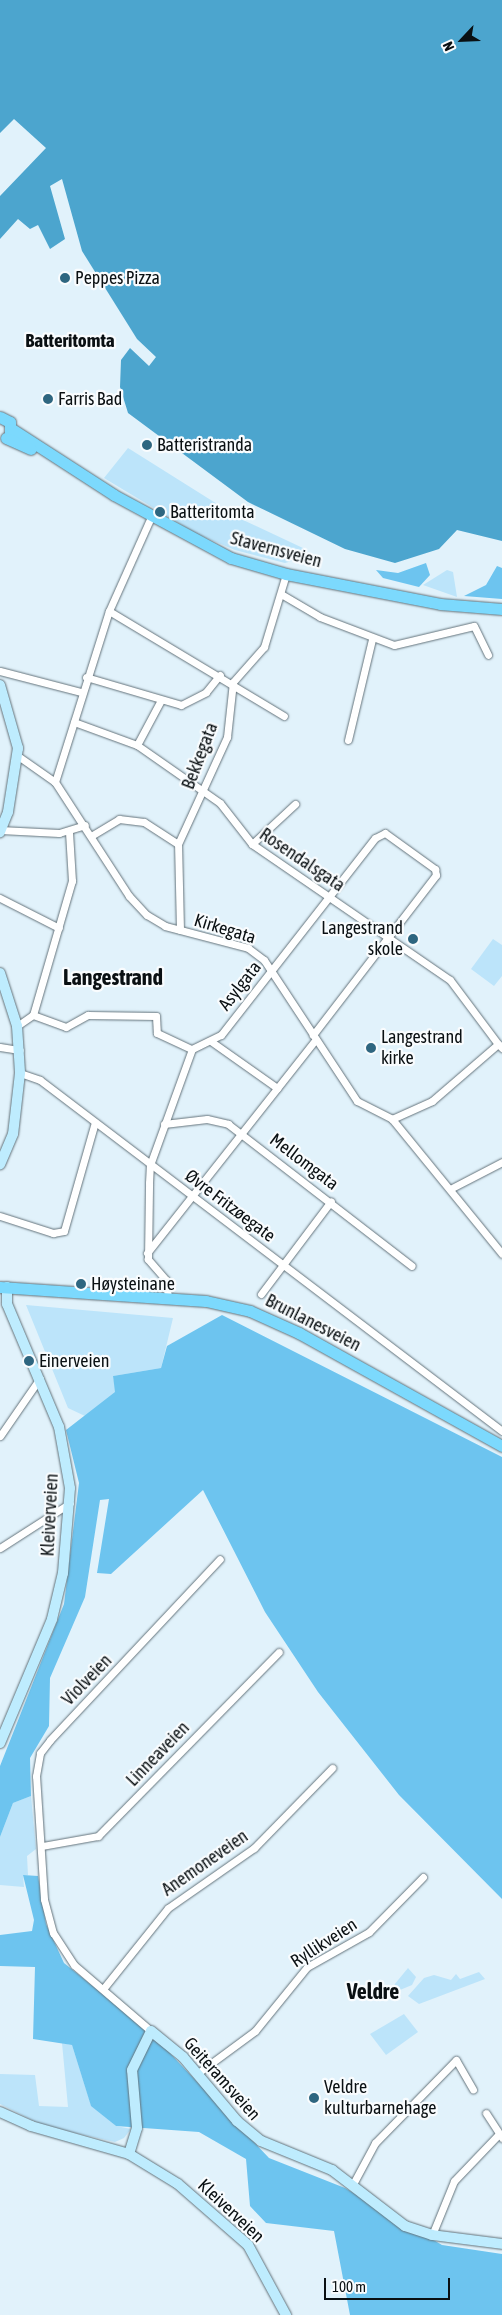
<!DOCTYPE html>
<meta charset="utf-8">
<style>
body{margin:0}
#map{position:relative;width:502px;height:2315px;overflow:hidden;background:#e1f2fb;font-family:"Asap Condensed",sans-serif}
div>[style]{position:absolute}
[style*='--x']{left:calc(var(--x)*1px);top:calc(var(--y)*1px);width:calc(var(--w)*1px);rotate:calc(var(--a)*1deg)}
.green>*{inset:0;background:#bce4fa}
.forest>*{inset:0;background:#6dc4ef}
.water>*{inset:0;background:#4ca5ce}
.roads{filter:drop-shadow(0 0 1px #64737b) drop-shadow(0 0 1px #64737b)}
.street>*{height:7px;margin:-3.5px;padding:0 3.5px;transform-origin:3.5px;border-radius:3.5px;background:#fff}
.secondary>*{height:10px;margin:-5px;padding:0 5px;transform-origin:5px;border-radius:5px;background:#beecfe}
.primary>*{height:11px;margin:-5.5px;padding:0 5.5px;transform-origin:5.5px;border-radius:5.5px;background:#7cd9fd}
.dots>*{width:14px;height:14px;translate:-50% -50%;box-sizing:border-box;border:2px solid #f9fcfe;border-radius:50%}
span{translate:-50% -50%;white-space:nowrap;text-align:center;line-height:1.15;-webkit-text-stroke:4.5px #f9fcfe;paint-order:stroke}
.poi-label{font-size:18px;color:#0a1013}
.left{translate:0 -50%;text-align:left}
.right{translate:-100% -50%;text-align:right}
.street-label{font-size:18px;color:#0a1013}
.neighbourhood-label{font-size:19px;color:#0a1013;font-weight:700}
.district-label{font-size:22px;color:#0a1013;font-weight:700}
.north{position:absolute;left:437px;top:15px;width:50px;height:50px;-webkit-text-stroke:4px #f9fcfe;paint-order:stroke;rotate:245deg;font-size:14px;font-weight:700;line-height:20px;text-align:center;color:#0a1013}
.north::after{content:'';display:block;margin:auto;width:18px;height:22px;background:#0a1013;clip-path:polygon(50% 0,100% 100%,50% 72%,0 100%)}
.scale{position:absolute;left:324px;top:2278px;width:126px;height:22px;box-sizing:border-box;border:2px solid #0a1013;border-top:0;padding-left:6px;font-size:15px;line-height:18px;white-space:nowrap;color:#0a1013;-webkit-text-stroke:4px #f9fcfe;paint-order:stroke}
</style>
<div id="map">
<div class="green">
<div style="clip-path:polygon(128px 448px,241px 519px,305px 549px,301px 558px,285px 563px,235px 550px,197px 534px,104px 478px)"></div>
<div style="clip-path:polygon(447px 570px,453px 572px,457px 597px,423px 585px)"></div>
<div style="clip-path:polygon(493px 939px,502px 945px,502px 976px,494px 986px,471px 969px)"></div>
<div style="clip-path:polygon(26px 1305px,173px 1318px,161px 1368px,113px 1376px,116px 1392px,85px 1416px,68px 1408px)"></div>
<div style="clip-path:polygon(31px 1796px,36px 1849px,27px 1856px,28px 1875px,23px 1875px,24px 1887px,0 1885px,0 1837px,13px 1803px)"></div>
<div style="clip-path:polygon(408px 1968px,416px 1977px,412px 1985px,400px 1990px,394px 1985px)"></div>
<div style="clip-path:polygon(479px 1972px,485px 1979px,419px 2004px,408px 1996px,424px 1978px,434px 1975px,451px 1980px,456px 1974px,460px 1979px)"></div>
<div style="clip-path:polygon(404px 2014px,418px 2032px,386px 2055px,370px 2034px)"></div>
<div style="clip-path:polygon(62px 2043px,72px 2045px,91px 2105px,116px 2126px,131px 2129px,124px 2138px,115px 2142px,44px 2126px,0 2104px,0 2074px,35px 2075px,39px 2106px,68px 2107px)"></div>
</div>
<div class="forest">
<div style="clip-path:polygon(426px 563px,430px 575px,419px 587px,383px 578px,376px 570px,398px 573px)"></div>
<div style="clip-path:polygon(497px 566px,502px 568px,502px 599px,464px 596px,486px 585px)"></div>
<div style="clip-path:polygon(222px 1315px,502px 1457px,502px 1899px,399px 1795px,318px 1692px,265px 1612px,203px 1490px,111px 1574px,97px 1573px,109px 1499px,100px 1500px,85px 1597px,50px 1678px,49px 1726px,30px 1758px,31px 1796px,13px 1803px,0 1837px,0 1766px,64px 1604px,79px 1483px,66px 1430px,115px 1392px,113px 1376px,161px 1368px,167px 1346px)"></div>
<div style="clip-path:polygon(23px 1875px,38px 1876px,46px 1924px,64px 1963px,149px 2031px,269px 2158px,345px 2188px,442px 2245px,502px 2254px,502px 2315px,350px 2315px,334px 2231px,266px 2223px,250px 2206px,246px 2159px,199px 2132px,116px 2126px,91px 2106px,72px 2045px,33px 2039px,35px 1967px,0 1966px,0 1935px,32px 1931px,34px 1920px)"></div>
</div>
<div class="water">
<div style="clip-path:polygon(0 0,502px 0,502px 541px,457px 530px,439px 549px,395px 563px,345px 549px,248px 502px,128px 413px,120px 387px,121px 360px,130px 348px,149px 366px,156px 357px,137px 339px,82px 251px,62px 179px,50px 186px,65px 239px,50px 249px,38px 225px,30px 229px,18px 219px,0 239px,0 196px,46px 148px,14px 119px,0 133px)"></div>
</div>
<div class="roads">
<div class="street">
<div style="--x:281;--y:594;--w:45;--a:30.5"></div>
<div style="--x:320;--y:617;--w:79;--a:20.7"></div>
<div style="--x:394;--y:645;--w:82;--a:-13.4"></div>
<div style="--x:474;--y:626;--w:32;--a:64"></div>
<div style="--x:109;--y:611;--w:204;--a:31"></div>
<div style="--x:0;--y:671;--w:84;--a:14.5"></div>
<div style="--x:86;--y:677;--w:99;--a:16.4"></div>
<div style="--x:181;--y:705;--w:28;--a:-27"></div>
<div style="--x:206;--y:692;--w:22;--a:-51"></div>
<div style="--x:74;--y:722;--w:67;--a:20.1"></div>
<div style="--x:137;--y:745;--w:101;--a:34.9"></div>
<div style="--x:220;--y:803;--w:52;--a:52"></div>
<div style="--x:252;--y:844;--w:240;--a:34.5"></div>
<div style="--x:450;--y:980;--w:80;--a:53.1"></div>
<div style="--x:348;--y:740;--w:104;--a:-76.6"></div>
<div style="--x:137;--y:745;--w:51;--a:-61.9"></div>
<div style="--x:18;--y:756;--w:45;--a:35.1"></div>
<div style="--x:55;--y:782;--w:136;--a:57"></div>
<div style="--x:129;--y:896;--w:26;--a:47"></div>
<div style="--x:147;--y:915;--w:21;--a:31"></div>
<div style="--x:165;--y:926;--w:86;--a:14.8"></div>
<div style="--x:248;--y:948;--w:20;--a:37"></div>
<div style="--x:264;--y:960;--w:169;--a:56.6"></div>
<div style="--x:357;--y:1101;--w:39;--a:27"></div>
<div style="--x:392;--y:1119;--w:174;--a:50.8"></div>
<div style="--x:55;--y:782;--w:179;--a:-72.5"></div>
<div style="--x:109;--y:611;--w:103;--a:-65.9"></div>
<div style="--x:0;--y:830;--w:59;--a:2.9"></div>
<div style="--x:59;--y:833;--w:27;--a:-17"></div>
<div style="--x:91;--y:836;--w:33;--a:-31"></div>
<div style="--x:119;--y:819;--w:25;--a:7"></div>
<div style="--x:144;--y:822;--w:40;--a:32.9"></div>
<div style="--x:252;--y:844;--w:59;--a:-42.9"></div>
<div style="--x:0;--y:898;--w:66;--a:27"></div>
<div style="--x:180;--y:930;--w:86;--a:-91.3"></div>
<div style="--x:178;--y:844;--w:118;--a:-65.4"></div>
<div style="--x:227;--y:737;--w:55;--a:-83.8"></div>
<div style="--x:233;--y:682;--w:47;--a:-48.5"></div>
<div style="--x:264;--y:647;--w:76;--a:-73.2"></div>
<div style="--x:33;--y:1015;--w:35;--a:20"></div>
<div style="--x:66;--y:1027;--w:25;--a:-29"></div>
<div style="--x:88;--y:1015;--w:68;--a:0.8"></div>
<div style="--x:156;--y:1016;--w:17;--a:87"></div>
<div style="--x:157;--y:1033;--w:38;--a:25"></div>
<div style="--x:17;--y:1026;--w:19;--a:-35"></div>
<div style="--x:33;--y:1015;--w:140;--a:-73.8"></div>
<div style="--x:72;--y:881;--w:49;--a:-93.5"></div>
<div style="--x:212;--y:1042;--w:80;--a:35.3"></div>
<div style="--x:0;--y:1047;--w:20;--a:9"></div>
<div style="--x:20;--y:1073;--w:21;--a:19"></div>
<div style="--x:40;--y:1080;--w:580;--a:37.23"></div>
<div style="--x:392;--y:1119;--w:44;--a:-24.2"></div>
<div style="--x:432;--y:1101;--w:87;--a:-40.8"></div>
<div style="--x:498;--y:1044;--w:6;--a:45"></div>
<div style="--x:164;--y:1124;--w:43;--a:-6.6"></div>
<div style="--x:207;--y:1119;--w:22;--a:13"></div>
<div style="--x:228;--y:1124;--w:232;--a:37.7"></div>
<div style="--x:450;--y:1189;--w:59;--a:-27.4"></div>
<div style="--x:0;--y:1216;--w:56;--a:17.8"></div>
<div style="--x:53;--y:1233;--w:11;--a:-10"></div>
<div style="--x:64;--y:1231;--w:113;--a:-74.1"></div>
<div style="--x:147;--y:1253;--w:271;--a:-51.7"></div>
<div style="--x:261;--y:1294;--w:116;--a:-53"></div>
<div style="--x:168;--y:1298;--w:18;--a:-96"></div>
<div style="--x:166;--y:1280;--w:28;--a:-131"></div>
<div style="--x:148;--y:1259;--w:76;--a:-89.2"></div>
<div style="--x:149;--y:1183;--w:18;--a:-87"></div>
<div style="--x:150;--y:1165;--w:123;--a:-70.1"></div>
<div style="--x:192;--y:1049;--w:32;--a:-26"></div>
<div style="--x:221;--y:1035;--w:250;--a:-52"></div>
<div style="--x:375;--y:838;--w:11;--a:-27"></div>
<div style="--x:385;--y:833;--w:62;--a:35.8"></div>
<div style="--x:435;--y:869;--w:6;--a:81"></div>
<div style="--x:436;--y:875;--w:202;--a:127.6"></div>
<div style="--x:0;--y:1436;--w:70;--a:-55.4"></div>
<div style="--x:0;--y:1548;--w:83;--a:-32.7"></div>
<div style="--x:42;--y:1846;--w:57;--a:-10.1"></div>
<div style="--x:98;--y:1836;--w:258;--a:-45.5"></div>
<div style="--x:103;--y:1989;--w:104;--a:-51.3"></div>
<div style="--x:168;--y:1908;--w:105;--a:-34.9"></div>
<div style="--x:254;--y:1848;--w:112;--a:-45.7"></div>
<div style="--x:151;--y:2031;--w:101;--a:-139.4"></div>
<div style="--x:74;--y:1965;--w:38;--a:-123"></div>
<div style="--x:53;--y:1933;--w:35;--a:-105"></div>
<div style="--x:44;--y:1899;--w:123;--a:-93.7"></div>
<div style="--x:36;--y:1776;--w:23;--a:-80"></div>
<div style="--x:40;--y:1753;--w:16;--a:-52"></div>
<div style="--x:50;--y:1740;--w:248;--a:-46.8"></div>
<div style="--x:198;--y:2073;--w:71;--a:-36.4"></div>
<div style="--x:255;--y:2031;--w:82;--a:-50.9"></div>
<div style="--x:307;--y:1967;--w:71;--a:-29.4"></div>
<div style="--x:369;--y:1932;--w:77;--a:-45.5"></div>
<div style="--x:486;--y:2113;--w:30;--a:57"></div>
<div style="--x:353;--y:2184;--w:47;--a:-61.8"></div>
<div style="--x:375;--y:2143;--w:116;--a:-45.7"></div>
<div style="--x:456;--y:2060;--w:34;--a:60"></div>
<div style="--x:432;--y:2235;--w:58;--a:-67.8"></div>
<div style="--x:454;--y:2181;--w:64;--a:-46.3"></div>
</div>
<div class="secondary">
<div style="--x:0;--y:685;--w:66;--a:74.1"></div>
<div style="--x:18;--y:748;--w:65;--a:98.9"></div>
<div style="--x:8;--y:812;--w:22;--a:112"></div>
<div style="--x:0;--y:973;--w:56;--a:72.2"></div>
<div style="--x:17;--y:1026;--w:47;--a:86.3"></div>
<div style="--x:20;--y:1073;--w:61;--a:96.5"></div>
<div style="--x:13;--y:1134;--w:33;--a:113"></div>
<div style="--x:0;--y:1743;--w:134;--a:-67.2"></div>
<div style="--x:52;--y:1619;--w:47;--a:-76.6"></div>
<div style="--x:63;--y:1573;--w:85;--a:-85.3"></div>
<div style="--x:70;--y:1488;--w:62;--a:-100.2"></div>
<div style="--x:59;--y:1427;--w:134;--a:-112.9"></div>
<div style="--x:7;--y:1304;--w:17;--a:-90"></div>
<div style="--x:0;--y:2112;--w:34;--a:24"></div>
<div style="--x:31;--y:2126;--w:102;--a:15.9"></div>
<div style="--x:129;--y:2154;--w:57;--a:31.5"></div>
<div style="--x:178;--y:2184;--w:93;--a:41.1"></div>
<div style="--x:248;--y:2245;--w:80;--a:61.5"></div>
<div style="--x:129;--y:2154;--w:27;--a:-73"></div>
<div style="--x:137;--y:2128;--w:58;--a:-94.9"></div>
<div style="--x:132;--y:2070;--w:43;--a:-64"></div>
<div style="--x:151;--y:2031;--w:41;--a:39.1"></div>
<div style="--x:183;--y:2057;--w:84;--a:49.8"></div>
<div style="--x:237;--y:2121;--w:31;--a:40"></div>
<div style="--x:261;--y:2141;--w:77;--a:22.2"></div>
<div style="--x:332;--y:2170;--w:92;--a:37.5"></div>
<div style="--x:405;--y:2226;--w:28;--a:18"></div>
<div style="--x:432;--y:2235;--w:71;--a:7.3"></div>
</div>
<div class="primary">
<div style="--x:0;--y:417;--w:11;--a:27"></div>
<div style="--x:10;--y:422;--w:12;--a:90"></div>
<div style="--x:12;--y:429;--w:121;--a:32.9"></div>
<div style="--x:114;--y:495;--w:133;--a:28.3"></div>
<div style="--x:231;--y:558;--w:57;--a:16.2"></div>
<div style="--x:286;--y:574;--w:157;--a:11"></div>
<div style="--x:440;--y:604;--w:62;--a:4.6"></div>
<div style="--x:6;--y:438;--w:27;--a:24"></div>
<div style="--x:0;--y:1287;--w:206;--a:3.9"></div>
<div style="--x:206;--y:1301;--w:45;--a:12.8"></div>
<div style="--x:250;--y:1311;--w:54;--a:24.2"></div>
<div style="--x:299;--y:1333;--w:232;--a:29.1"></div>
</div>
</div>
<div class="dots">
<div style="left:65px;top:278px;background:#2e6680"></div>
<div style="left:48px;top:399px;background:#2e6680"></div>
<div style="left:147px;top:445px;background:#2e6680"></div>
<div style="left:160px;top:512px;background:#2e6680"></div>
<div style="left:413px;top:939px;background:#2e6680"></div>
<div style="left:371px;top:1048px;background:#2e6680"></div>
<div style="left:81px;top:1284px;background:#2e6680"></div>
<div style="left:29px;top:1361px;background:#2e6680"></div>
<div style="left:314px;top:2098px;background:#2e6680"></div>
</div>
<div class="poi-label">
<span class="left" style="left:75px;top:278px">Peppes Pizza</span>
<span class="left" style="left:58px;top:399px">Farris Bad</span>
<span class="left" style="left:157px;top:445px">Batteristranda</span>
<span class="left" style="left:170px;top:512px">Batteritomta</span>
<span class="right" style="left:403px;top:939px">Langestrand<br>skole</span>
<span class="left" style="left:381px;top:1048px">Langestrand<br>kirke</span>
<span class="left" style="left:91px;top:1284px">Høysteinane</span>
<span class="left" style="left:39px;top:1361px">Einerveien</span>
<span class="left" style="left:324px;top:2098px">Veldre<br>kulturbarnehage</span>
</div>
<div class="street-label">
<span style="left:276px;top:550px;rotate:15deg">Stavernsveien</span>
<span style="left:200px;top:756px;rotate:-69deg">Bekkegata</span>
<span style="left:302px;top:860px;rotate:34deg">Rosendalsgata</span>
<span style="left:225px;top:929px;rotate:17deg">Kirkegata</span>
<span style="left:240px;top:986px;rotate:-52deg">Asylgata</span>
<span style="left:304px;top:1162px;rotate:37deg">Mellomgata</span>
<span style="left:230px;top:1206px;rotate:37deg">Øvre Fritzøegate</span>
<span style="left:313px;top:1323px;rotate:27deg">Brunlanesveien</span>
<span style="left:50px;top:1515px;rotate:-87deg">Kleiverveien</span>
<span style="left:87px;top:1680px;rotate:-46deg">Violveien</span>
<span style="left:158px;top:1754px;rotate:-46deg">Linneaveien</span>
<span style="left:205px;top:1863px;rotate:-35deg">Anemoneveien</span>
<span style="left:324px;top:1943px;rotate:-33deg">Ryllikveien</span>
<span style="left:222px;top:2079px;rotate:48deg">Geiteramsveien</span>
<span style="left:231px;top:2211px;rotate:43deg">Kleiverveien</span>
</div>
<div class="neighbourhood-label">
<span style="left:70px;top:341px">Batteritomta</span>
</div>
<div class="district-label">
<span style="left:113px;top:978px">Langestrand</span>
<span style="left:373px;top:1992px">Veldre</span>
</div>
<div class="north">N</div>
<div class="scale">100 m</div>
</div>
